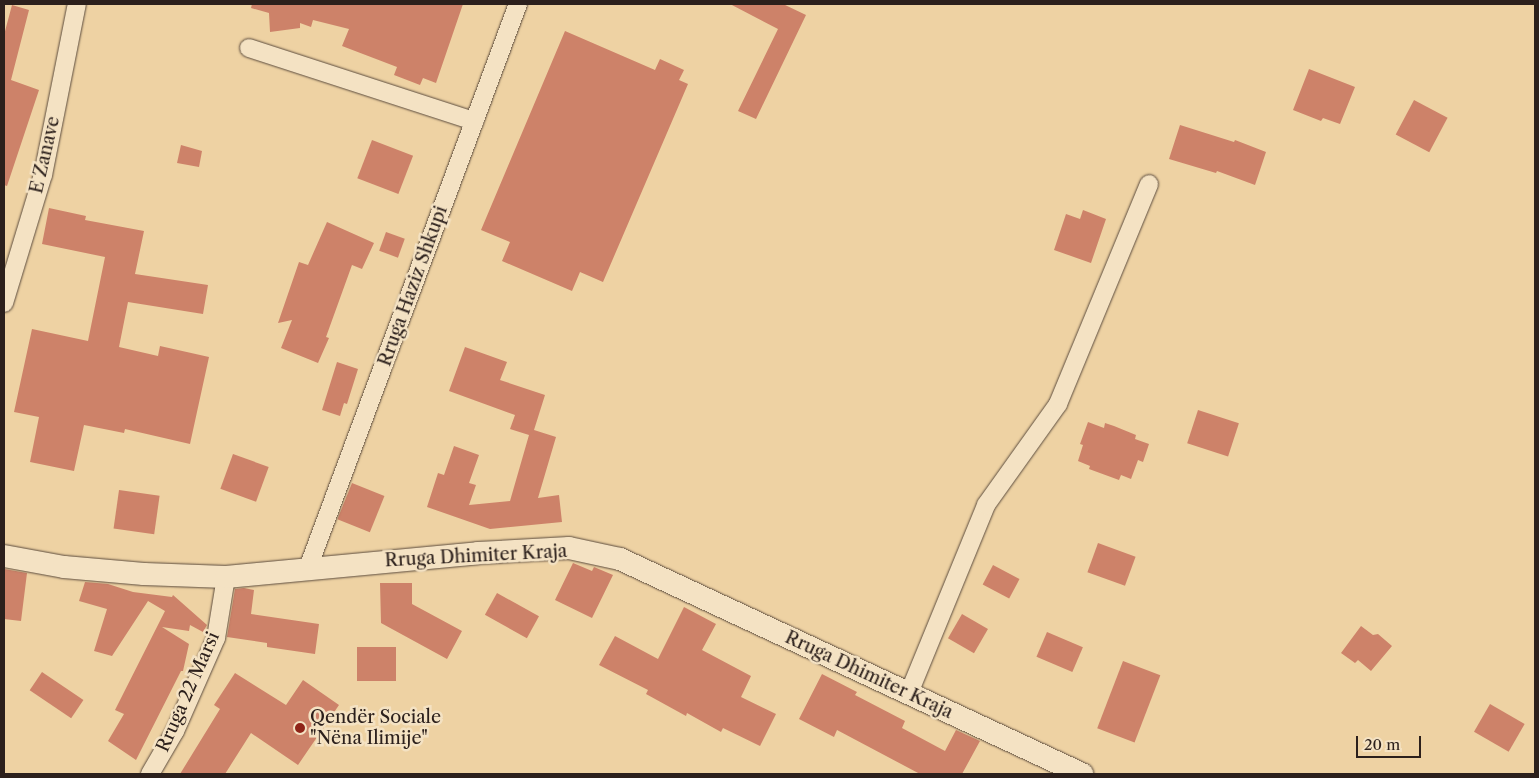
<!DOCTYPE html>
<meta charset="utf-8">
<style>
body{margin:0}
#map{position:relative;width:1539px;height:778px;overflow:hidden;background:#eed2a3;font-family:"Libre Caslon Text",serif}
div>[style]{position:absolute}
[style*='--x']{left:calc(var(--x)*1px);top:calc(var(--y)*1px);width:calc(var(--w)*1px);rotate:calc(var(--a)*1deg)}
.building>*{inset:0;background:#cd8269;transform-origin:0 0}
.roads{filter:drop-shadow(0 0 1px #5c4c3e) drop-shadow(0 0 1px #5c4c3e)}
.minor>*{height:18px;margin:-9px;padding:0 9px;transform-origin:9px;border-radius:9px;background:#f4e2c3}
.tertiary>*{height:22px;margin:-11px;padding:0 11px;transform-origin:11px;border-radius:11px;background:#f4e2c3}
.dots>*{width:14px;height:14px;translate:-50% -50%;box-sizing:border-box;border:2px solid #f4e2c3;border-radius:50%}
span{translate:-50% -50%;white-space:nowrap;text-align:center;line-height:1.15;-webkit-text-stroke:5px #f4e2c3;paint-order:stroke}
.street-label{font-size:18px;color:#2c201c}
.poi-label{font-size:18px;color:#2c201c}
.left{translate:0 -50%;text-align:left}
.frame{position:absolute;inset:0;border:5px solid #2c201c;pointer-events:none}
.scale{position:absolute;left:1356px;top:736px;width:65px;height:22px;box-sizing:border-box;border:2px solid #2c201c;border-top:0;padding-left:6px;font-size:15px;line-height:18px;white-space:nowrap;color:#2c201c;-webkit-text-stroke:4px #f4e2c3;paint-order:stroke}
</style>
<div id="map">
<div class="building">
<div style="clip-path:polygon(252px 4px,463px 4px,436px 83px,423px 78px,420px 85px,394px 75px,397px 67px,342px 46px,349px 29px,313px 20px,311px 27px,300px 23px,300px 28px,270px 32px,269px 13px,251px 8px)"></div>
<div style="clip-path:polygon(730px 4px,783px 4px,806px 15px,756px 119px,738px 111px,778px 29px)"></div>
<div style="clip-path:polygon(12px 5px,29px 10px,11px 80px,39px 90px,7px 186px,4px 185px,4px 35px)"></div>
<div style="clip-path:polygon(565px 31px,655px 70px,660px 59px,684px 70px,679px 80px,688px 84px,603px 282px,580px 272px,572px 291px,502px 261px,510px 242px,481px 230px)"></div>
<div style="clip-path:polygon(1309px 69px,1355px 87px,1340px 124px,1323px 118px,1321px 121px,1293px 110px)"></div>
<div style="left:1414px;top:100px;width:38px;height:39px;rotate:28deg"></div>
<div style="clip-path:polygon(1180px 125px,1234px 142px,1235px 140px,1266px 152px,1255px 185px,1217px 171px,1216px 173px,1169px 159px)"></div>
<div style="left:372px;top:140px;width:44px;height:41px;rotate:21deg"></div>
<div style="clip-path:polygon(181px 145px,202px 151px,199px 167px,177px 163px)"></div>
<div style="clip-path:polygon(49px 208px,86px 216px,85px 220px,144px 231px,135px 274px,208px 285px,203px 314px,128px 302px,119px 347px,158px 356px,160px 346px,209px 357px,190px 444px,125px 429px,124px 433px,84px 425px,74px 471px,30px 462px,39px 417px,14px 412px,32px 329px,88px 341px,105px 257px,42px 244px)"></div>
<div style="clip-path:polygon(1083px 210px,1106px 219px,1091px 263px,1054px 250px,1066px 214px,1080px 219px)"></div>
<div style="clip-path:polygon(327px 222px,374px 243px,362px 269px,352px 265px,326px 337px,329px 338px,318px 363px,281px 348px,292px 320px,278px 323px,299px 262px,308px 265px)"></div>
<div style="left:386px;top:232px;width:20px;height:20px;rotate:20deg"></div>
<div style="clip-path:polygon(465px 347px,507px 362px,500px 380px,545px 395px,534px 430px,556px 437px,538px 498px,559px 495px,562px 522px,490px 529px,427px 507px,438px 473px,444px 475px,454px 446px,479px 455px,469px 483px,476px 485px,469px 505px,510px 501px,529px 435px,510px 429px,515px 415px,449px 391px)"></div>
<div style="clip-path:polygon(337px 362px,358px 369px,347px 404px,344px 403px,340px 416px,322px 410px)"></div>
<div style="left:1198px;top:410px;width:43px;height:35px;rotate:18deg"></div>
<div style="clip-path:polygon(1088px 422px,1104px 428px,1105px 423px,1114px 426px,1136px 435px,1135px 439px,1149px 444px,1143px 462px,1138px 460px,1131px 479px,1121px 475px,1119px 480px,1089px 469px,1090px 466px,1078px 461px,1083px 445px,1080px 444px)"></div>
<div style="left:233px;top:454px;width:38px;height:37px;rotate:20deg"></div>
<div style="left:352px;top:483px;width:35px;height:39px;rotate:22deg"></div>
<div style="left:119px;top:490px;width:41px;height:39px;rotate:8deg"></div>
<div style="left:1098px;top:543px;width:40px;height:31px;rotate:20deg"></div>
<div style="clip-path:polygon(573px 563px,592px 571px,594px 567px,613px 575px,592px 618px,555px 600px)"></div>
<div style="left:993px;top:565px;width:30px;height:22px;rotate:28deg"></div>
<div style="clip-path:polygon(4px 569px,27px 573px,21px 621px,4px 619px)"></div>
<div style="clip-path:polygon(85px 582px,108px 584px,133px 592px,172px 597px,173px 595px,207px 625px,203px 632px,190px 625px,189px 631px,162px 627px,189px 644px,183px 671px,181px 671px,136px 760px,108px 741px,124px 714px,115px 710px,165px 611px,148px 601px,112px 656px,94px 651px,107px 609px,79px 601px)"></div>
<div style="clip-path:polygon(380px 583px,412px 583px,412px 604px,462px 631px,447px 659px,381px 623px)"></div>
<div style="clip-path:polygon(244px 588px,254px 590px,251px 614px,319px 624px,315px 654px,267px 647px,267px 643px,227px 637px,235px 589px)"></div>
<div style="left:497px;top:593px;width:48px;height:25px;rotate:29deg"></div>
<div style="clip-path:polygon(684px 607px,716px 624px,702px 650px,751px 676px,741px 697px,776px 714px,760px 746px,723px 728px,721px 732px,687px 713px,686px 716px,646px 694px,648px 690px,599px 665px,615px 636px,658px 659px)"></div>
<div style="left:962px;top:614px;width:30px;height:28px;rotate:30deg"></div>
<div style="clip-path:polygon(1361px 626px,1373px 635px,1378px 634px,1392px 646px,1371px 671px,1358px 660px,1355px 663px,1341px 653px)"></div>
<div style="left:1047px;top:632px;width:39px;height:27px;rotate:23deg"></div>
<div style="left:357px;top:647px;width:39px;height:34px"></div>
<div style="left:1123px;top:661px;width:40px;height:72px;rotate:21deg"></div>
<div style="left:42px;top:672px;width:50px;height:22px;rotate:34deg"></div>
<div style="clip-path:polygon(235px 673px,286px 705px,303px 680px,339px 705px,298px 765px,251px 733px,225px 774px,180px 774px,220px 709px,214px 705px)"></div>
<div style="clip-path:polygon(822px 674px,857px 692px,855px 695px,905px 721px,902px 728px,945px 751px,956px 730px,980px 741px,962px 774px,920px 774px,837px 730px,834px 737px,799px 719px)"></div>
<div style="left:1490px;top:704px;width:40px;height:32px;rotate:30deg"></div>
</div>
<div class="roads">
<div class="minor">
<div style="--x:249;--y:48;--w:237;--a:18"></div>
<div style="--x:4;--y:303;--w:134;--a:-73.1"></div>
<div style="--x:43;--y:175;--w:174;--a:-78.8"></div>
<div style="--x:308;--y:568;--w:602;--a:-69.58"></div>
<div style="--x:909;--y:693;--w:203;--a:-67.7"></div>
<div style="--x:986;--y:505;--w:124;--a:-54.5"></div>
<div style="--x:1058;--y:404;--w:238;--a:-67.5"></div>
<div style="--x:150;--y:774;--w:50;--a:-59.8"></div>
<div style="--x:175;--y:731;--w:102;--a:-66.2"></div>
<div style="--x:216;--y:638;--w:62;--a:-80.7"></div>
</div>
<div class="tertiary">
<div style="--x:4;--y:556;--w:61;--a:10.4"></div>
<div style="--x:64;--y:567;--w:80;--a:5"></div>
<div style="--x:144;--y:574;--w:82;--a:2.1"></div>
<div style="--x:226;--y:577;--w:253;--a:-5.4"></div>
<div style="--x:478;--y:553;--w:91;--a:-3.1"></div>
<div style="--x:569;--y:548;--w:52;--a:12.2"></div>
<div style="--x:620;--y:559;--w:510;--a:24.96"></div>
</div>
</div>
<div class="dots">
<div style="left:300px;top:728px;background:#8f2418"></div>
</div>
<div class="street-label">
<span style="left:45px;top:155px;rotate:-77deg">E Zanave</span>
<span style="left:413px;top:286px;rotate:-70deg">Rruga Haziz Shkupi</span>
<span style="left:476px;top:556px;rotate:-3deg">Rruga Dhimiter Kraja</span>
<span style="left:869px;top:675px;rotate:25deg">Rruga Dhimiter Kraja</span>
<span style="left:188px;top:692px;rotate:-66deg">Rruga 22 Marsi</span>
</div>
<div class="poi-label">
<span class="left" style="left:310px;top:728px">Qendër Sociale<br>"Nëna Ilimije"</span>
</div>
<div class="frame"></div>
<div class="scale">20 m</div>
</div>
